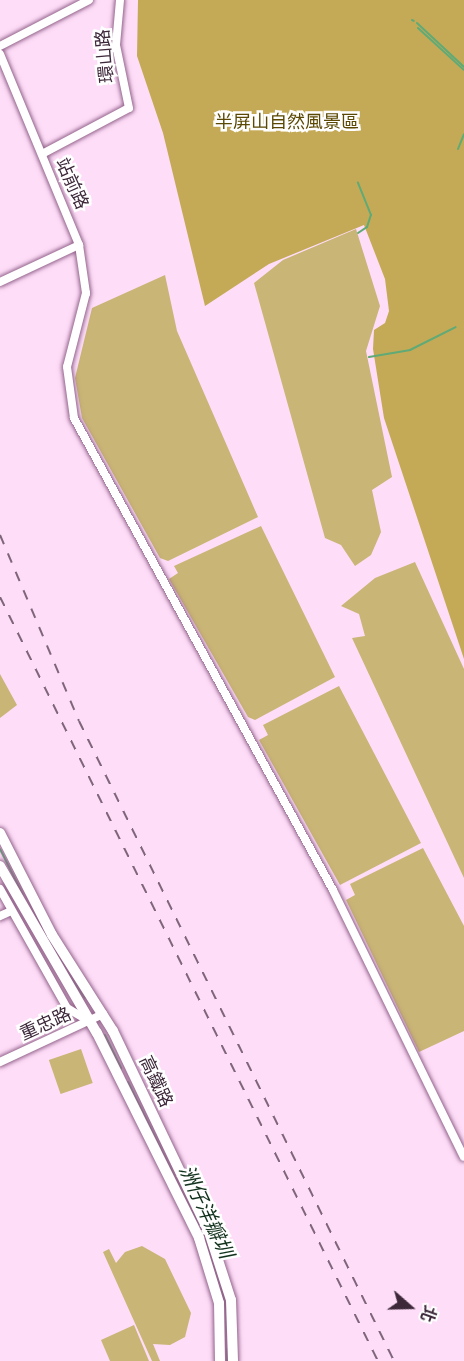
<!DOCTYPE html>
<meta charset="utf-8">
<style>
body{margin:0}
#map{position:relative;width:464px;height:1361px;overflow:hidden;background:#feddf8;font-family:"Sofia Sans Condensed","Noto Sans TC",sans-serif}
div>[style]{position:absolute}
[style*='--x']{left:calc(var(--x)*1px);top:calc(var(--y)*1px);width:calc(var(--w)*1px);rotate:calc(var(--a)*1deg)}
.green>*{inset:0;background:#c9b575;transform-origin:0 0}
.forest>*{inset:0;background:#c4aa56}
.stream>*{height:2px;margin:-1px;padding:0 1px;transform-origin:1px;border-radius:1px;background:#5faa76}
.roads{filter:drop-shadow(0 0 2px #93638b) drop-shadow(0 0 2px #93638b)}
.street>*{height:8px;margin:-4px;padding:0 4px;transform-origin:4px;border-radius:4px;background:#fff}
.secondary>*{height:10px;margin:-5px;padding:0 5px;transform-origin:5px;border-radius:5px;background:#fff}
.rail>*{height:2px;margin-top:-1px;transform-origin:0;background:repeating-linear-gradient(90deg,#7e657a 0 10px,transparent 0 20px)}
span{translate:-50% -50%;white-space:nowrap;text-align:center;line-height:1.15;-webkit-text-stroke:5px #fff;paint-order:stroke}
.street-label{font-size:18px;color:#3d283a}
.park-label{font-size:18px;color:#5b4903}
.water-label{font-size:20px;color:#12321d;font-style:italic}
.north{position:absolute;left:380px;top:1277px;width:60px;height:60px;-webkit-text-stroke:4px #fff;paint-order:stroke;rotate:110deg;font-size:16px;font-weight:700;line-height:24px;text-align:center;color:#3d283a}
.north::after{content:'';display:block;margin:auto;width:21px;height:27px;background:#3d283a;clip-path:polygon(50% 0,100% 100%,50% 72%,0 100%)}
</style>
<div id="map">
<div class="green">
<div style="clip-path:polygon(356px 229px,380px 306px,366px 351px,392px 477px,372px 490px,381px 532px,371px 555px,355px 566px,341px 545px,325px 538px,254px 283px,283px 260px)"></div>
<div style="clip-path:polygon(165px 275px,177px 331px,258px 517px,168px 561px,160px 558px,82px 418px,75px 378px,92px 308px)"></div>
<div style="clip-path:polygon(261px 526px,335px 677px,255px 720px,248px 717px,169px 579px,178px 573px,174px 566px)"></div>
<div style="clip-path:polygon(415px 562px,464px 669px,464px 878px,352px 638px,365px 636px,359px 614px,341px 606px,375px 578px)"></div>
<div style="clip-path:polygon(0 674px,17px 705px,0 718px)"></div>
<div style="clip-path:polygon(339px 686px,421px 843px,340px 885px,259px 740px,268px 735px,263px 725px)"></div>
<div style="clip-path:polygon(423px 848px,464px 926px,464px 1031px,419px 1052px,346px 900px,355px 895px,350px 884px)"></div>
<div style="left:81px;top:1049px;width:36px;height:34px;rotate:71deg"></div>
<div style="clip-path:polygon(142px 1246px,165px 1259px,191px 1313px,185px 1337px,170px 1345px,153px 1344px,160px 1361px,152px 1361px,103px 1252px,109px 1249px,116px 1263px,125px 1252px)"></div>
<div style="clip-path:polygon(134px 1325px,149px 1361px,110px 1361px,101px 1340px)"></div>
</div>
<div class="forest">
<div style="clip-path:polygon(138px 0,464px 0,464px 659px,384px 418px,373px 349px,374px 330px,385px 323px,389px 311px,385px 279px,364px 225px,269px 264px,205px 306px,163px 133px,137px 56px)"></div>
</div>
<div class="stream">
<div style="--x:412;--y:20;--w:2;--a:27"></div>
<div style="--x:417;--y:23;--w:64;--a:43.1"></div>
<div style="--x:418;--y:28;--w:62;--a:42.4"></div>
<div style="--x:458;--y:149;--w:16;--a:-68"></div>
<div style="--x:358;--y:233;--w:11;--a:-34"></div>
<div style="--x:367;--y:227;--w:13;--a:-72"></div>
<div style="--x:371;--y:215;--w:35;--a:-112"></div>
<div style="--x:369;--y:357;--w:42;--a:-9.7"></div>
<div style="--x:410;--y:350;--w:51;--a:-26.6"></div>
<div style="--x:0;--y:849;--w:51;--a:63.4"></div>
<div style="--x:68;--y:973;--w:30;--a:56"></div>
<div style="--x:105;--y:1035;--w:37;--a:64"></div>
<div style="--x:128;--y:1082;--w:180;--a:64"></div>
<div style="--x:222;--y:1289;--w:21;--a:79"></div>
<div style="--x:227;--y:1361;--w:12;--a:-90"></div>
</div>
<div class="roads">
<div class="street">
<div style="--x:0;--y:46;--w:100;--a:-27.3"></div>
<div style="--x:0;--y:54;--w:207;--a:67.5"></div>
<div style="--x:79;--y:245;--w:87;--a:154.9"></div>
<div style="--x:42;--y:154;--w:98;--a:-27.9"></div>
<div style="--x:129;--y:108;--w:64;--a:-101.7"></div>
<div style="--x:116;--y:45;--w:45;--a:-84.9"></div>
<div style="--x:79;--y:245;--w:49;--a:81.7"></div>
<div style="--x:86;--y:293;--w:76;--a:104.4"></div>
<div style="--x:67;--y:367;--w:51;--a:82.2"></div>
<div style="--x:74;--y:418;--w:538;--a:61.25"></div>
<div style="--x:333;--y:890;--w:297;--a:63.9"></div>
<div style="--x:0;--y:889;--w:137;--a:60.6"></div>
<div style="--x:67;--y:1008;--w:26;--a:31"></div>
<div style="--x:0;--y:916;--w:12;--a:-24"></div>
<div style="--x:0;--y:1062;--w:114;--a:-25"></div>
</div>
<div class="secondary">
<div style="--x:0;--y:833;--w:114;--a:63"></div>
<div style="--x:52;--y:935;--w:114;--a:57.6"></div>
<div style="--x:113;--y:1031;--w:223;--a:64.5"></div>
<div style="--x:209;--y:1232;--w:71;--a:72.1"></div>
<div style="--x:231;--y:1300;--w:61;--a:88.1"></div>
<div style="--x:0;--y:866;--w:193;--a:59.9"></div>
<div style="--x:97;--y:1033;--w:229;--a:63.5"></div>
<div style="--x:199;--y:1238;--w:68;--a:72.9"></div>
<div style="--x:219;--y:1303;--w:58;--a:89"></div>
</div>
</div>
<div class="rail">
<div style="--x:0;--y:535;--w:202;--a:67"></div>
<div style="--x:79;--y:721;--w:713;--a:63.79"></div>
<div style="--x:0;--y:597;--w:852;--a:63.68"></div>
</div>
<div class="street-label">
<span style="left:106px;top:56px;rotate:-95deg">環山路</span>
<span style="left:71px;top:184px;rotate:66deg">站前路</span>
<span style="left:46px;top:1025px;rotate:-24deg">重忠路</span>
<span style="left:155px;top:1082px;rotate:65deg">高鐵路</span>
</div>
<div class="park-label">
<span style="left:287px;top:123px">半屏山自然風景區</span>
</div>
<div class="water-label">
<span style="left:205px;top:1212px;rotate:65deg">洲仔洋瓣圳</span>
</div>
<div class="north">北</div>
</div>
